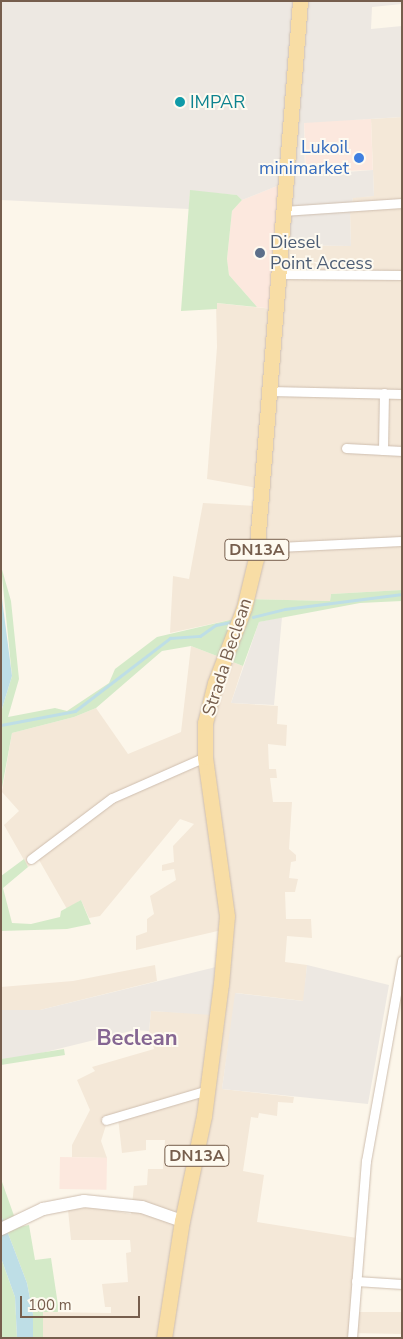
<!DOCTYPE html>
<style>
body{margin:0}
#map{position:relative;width:403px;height:1339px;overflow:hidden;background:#fcf6ea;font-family:"Nunito Sans",sans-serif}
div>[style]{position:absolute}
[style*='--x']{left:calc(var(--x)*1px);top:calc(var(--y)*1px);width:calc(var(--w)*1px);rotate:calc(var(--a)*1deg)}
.residential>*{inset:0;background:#f4e8d8}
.commercial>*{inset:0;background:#fce8de;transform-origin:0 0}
.industrial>*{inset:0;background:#ede8e2}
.green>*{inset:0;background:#d4eac8;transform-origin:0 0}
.water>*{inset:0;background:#bedee6}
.stream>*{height:2.5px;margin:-1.25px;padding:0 1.25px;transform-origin:1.25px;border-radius:1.25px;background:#bedee6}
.roads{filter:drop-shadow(0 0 1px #cebeaf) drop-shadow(0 0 1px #cebeaf)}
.minor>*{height:9px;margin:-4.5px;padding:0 4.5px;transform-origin:4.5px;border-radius:4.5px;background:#fff}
.secondary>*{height:12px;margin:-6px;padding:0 6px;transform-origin:6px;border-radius:6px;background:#fff}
.primary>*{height:15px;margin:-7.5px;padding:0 7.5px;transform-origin:7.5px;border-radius:7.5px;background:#f8dda5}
.dots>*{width:14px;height:14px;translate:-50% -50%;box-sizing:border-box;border:2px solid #fefaf0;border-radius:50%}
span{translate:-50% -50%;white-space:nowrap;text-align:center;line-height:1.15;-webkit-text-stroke:4px #fefaf0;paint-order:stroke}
.shield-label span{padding:1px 4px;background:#fefaf0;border:1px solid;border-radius:4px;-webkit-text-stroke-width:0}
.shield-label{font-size:16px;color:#765e4d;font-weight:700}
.culture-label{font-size:18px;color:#0d838f}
.left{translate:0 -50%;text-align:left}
.shop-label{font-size:18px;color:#366cbe}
.right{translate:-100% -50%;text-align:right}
.service-label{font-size:18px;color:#4e5e75}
.street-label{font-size:18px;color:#765e4d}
.district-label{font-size:22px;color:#856692;font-weight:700}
.frame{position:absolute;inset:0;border:2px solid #765e4d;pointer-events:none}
.scale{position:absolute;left:20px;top:1296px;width:120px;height:22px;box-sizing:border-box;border:2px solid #765e4d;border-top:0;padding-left:6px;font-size:15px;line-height:18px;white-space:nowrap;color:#765e4d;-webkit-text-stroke:4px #fefaf0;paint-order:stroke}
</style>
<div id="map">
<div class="residential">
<div style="clip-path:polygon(402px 117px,402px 590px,331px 594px,330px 601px,241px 599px,234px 619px,170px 633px,173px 576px,189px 579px,203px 503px,257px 506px,258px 488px,207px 479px,217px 347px,216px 303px,273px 309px,278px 245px,351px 246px,350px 212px,353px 197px,374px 196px,371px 119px)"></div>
<div style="clip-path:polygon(191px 646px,243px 666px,231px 703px,278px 706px,277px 724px,287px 725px,286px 746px,268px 744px,269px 769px,276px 769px,277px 778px,270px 778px,273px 802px,292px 802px,289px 849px,296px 855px,296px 861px,291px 862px,289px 878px,298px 879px,295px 892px,285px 892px,286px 919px,311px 919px,312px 938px,287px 936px,285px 962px,307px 965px,304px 1001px,236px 993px,222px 1089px,294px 1097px,293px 1103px,278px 1102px,277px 1116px,259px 1113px,258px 1118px,251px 1117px,243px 1171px,264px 1175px,257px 1222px,357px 1238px,351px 1312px,402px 1312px,402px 1334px,348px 1333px,347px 1338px,43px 1338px,43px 1312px,111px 1313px,111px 1307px,105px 1307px,102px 1284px,128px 1282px,126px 1253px,131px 1252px,130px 1240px,71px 1240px,68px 1210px,93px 1207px,131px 1214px,134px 1186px,147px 1185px,148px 1169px,163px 1169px,165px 1140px,146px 1140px,146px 1150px,122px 1153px,118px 1118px,107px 1122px,101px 1141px,107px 1158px,72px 1157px,72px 1145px,90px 1110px,77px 1080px,95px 1071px,92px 1067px,154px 1049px,149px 1031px,151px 1011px,210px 1014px,222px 930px,136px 950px,136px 936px,147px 932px,147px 919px,154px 914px,150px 896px,176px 880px,174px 869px,162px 871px,162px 865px,174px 862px,173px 846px,194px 824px,180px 819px,100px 916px,89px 918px,81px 900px,67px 909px,39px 860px,28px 867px,4px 825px,19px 811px,2px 792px,12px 733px,74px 717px,96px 708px,128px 754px,181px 732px)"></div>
<div style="clip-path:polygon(155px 965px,157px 981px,40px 1010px,1px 1010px,1px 987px,73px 981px)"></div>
</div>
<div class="commercial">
<div style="left:371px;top:119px;width:51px;height:67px;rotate:88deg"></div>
<div style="clip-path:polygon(277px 186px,282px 190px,273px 309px,257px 307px,229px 275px,227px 259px,232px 211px,242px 200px)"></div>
<div style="left:60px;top:1157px;width:47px;height:32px;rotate:1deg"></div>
</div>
<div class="industrial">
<div style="clip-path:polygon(1px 1px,402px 1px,402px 4px,372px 7px,371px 29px,402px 26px,402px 117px,304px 123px,305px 175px,373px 170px,374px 196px,353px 198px,350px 212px,351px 246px,278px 245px,282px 190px,277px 186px,242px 200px,237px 195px,190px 191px,189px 209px,1px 200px)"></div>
<div style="clip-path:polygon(282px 617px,274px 705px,231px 703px,259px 622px)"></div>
<div style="clip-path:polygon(307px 965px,389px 985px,368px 1104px,222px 1089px,235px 993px,303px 1001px)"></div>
<div style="clip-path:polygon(216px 967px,211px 1015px,151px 1011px,149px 1031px,135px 1030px,1px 1063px,1px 1010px,40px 1010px)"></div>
</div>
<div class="green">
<div style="clip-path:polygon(190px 190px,237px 195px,242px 200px,232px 211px,227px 259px,229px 275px,257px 307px,217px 303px,217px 309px,181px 311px)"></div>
<div style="clip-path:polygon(1px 566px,11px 601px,19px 679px,8px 717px,55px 708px,67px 711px,109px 683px,115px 669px,157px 637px,234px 619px,241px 599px,330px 601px,331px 594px,402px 590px,402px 601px,360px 603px,259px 622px,243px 666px,191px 646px,162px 651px,96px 708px,74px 717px,12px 733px,1px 793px,1px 712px,12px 676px)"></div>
<div style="clip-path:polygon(24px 859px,28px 867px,3px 888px,12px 923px,31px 924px,60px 917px,61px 911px,81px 900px,91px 924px,67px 929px,1px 931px,1px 876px)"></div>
<div style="left:64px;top:1049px;width:6px;height:65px;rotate:81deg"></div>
<div style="clip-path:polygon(1px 1179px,18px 1227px,29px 1225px,35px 1260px,51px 1258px,59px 1312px,43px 1312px,43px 1338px,33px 1338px,33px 1314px,27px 1283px,1px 1215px)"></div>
<div style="clip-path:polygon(1px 1258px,15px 1297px,17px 1338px,1px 1338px)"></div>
</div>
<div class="water">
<div style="clip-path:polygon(1px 591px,12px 676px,1px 712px)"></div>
<div style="clip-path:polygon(1px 1215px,27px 1283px,33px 1314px,33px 1338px,17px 1338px,15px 1297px,1px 1258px)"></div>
</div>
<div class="stream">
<div style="--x:253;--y:617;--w:33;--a:-14"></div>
<div style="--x:285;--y:609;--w:118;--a:-7.3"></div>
<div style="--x:1;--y:725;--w:75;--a:-10.7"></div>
<div style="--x:75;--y:711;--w:120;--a:-37.5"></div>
<div style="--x:170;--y:638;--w:30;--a:-4"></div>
<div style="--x:200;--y:636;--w:19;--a:-35"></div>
<div style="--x:216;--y:625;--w:16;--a:-11"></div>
</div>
<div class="roads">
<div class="minor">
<div style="--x:283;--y:211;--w:119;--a:-3.8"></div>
<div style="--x:279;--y:274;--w:123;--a:0.5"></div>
<div style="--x:270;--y:391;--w:132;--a:1.3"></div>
<div style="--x:346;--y:448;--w:56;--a:3.1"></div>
<div style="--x:383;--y:450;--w:57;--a:-89"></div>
<div style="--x:257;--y:548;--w:145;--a:-2.8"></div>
<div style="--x:31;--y:859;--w:101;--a:-37"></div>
<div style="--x:112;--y:798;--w:102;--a:-23.8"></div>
<div style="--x:106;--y:1120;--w:106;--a:-16.4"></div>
<div style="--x:356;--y:1281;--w:46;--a:3.7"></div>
<div style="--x:352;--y:1338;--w:178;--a:-85.5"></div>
<div style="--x:366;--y:1161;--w:204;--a:-79.8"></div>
</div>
<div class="secondary">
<div style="--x:1;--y:1229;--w:47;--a:-25.5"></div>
<div style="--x:43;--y:1209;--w:42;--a:-11"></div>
<div style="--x:84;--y:1201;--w:58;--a:5.9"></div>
<div style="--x:142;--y:1207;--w:42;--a:19.3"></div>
</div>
<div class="primary">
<div style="--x:164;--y:1338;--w:118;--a:-81.3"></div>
<div style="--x:182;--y:1221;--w:107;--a:-78.2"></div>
<div style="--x:204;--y:1116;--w:133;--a:-82.7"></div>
<div style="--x:221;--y:984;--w:68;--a:-85"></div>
<div style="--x:227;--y:916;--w:161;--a:-97.9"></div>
<div style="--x:205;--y:757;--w:34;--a:-90"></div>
<div style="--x:205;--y:723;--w:41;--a:-76"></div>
<div style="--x:215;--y:683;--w:80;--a:-68.9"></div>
<div style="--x:244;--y:608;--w:51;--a:-76.5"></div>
<div style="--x:256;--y:558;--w:559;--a:-85.48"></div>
</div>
</div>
<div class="dots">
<div style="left:180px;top:102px;background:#0f9aa8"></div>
<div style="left:359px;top:158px;background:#3f7fe0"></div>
<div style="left:260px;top:253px;background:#5c6f8a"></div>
</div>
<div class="shield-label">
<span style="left:257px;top:550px">DN13A</span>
<span style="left:197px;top:1156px">DN13A</span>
</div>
<div class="culture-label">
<span class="left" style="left:190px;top:102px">IMPAR</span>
</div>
<div class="shop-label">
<span class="right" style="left:349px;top:158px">Lukoil<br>minimarket</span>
</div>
<div class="service-label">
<span class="left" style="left:270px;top:253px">Diesel<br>Point Access</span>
</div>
<div class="street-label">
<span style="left:227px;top:657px;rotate:-72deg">Strada Beclean</span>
</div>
<div class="district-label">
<span style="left:137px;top:1039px">Beclean</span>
</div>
<div class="frame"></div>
<div class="scale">100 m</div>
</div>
